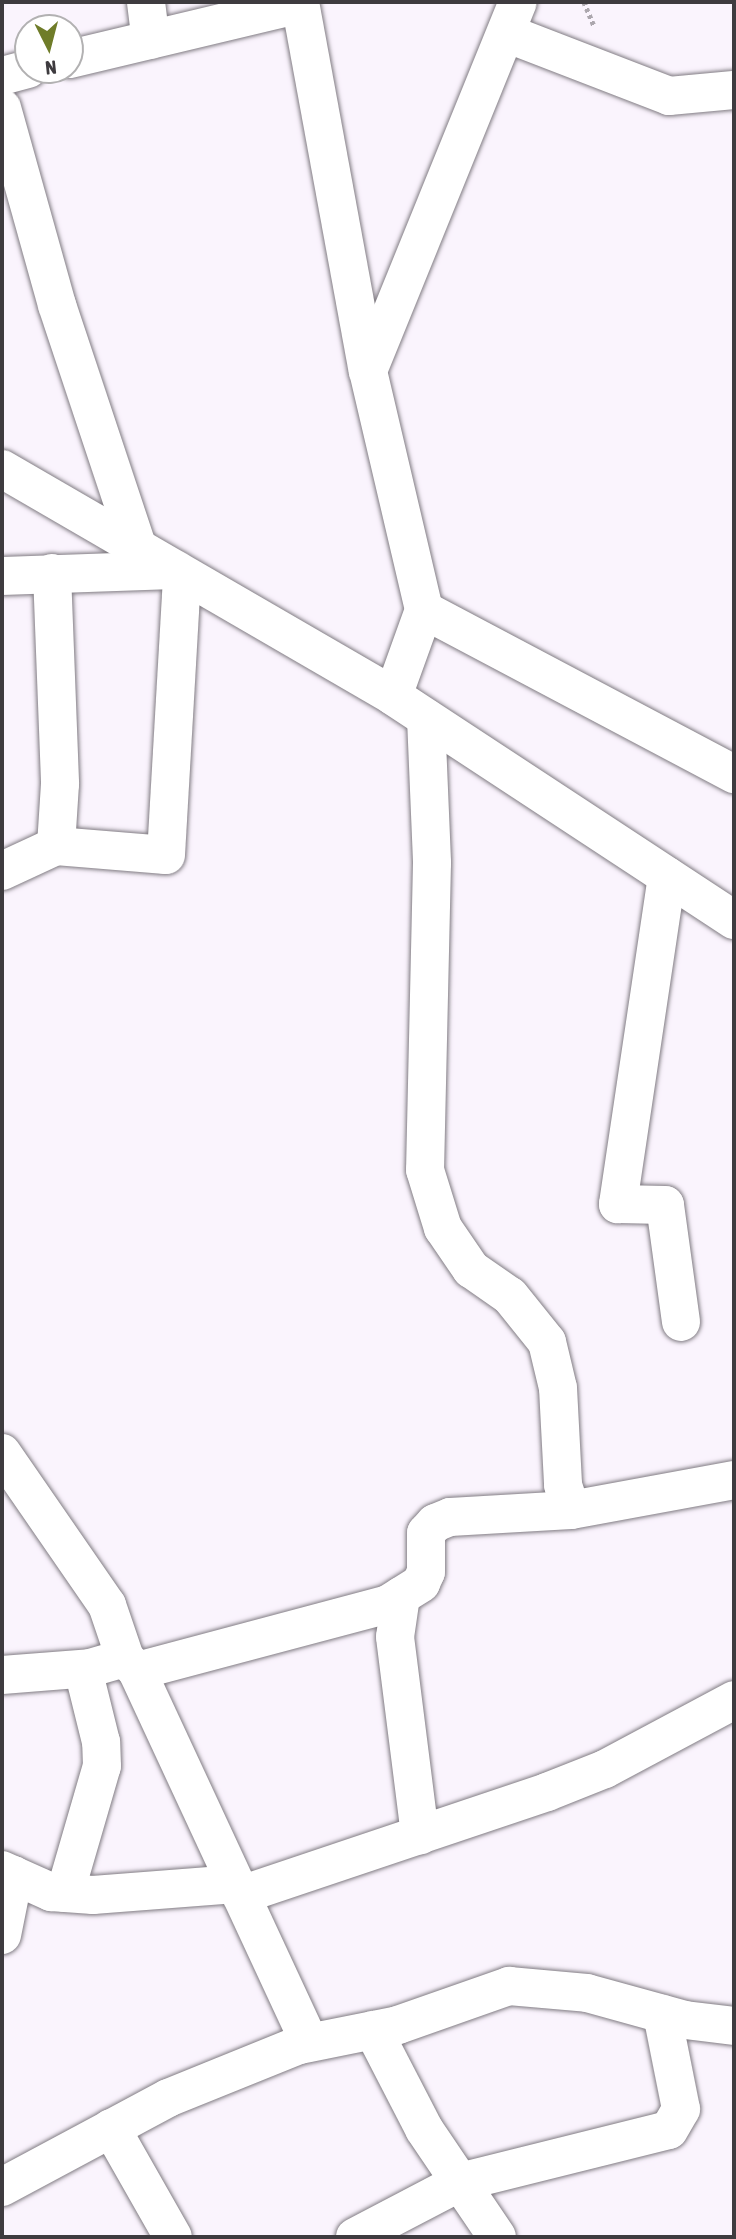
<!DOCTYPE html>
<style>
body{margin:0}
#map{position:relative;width:736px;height:2239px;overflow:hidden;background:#faf4fd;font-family:"Asap Condensed",sans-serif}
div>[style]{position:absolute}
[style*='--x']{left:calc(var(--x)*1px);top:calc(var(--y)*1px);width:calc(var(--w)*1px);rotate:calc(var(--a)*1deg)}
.path>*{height:4.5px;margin-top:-2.25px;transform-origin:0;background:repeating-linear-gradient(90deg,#aca7ae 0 3.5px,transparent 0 7px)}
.roads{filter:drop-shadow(0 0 2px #817c83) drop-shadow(0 0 2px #817c83)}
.minor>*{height:38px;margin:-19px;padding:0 19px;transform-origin:19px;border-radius:19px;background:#fff}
span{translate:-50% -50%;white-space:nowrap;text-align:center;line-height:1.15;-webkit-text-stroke:7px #fff;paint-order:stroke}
.frame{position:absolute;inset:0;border:4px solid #3e3b3f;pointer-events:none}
.north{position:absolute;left:14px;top:14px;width:70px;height:70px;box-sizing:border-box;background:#fff;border:2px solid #b2b1b2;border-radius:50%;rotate:174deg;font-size:19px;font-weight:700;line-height:28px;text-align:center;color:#3e3b3f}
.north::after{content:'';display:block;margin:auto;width:24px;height:32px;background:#6f7c29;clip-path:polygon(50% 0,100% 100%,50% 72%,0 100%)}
</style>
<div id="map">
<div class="path">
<div style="--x:584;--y:2;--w:26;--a:67"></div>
</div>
<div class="roads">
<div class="minor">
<div style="--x:146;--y:2;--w:38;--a:83"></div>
<div style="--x:300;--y:2;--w:375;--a:79.6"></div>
<div style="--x:368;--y:371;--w:245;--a:76.8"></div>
<div style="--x:424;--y:610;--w:91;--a:109.8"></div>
<div style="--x:506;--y:33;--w:175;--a:21.1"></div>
<div style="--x:669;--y:96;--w:65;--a:-5.3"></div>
<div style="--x:70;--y:59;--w:236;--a:-13.4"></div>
<div style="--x:2;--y:76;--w:27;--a:-15"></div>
<div style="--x:2;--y:108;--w:205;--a:74.4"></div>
<div style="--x:57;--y:305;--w:256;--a:71.6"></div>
<div style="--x:368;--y:371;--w:398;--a:-67.9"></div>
<div style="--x:2;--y:469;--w:452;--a:30.1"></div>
<div style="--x:393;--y:696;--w:408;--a:33.3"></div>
<div style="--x:52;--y:573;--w:211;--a:87.8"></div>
<div style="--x:60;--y:784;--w:62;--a:93.7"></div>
<div style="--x:2;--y:576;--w:174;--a:-2"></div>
<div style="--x:424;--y:610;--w:351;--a:27.9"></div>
<div style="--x:426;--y:718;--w:145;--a:87.6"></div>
<div style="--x:432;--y:863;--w:307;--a:91.3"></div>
<div style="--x:425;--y:1170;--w:61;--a:72.8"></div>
<div style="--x:443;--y:1228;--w:50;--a:55.7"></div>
<div style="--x:471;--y:1269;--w:47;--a:34.7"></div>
<div style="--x:510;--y:1296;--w:59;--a:51.2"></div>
<div style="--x:547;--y:1342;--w:47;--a:76.6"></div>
<div style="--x:558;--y:1388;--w:97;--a:87"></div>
<div style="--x:563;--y:1485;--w:26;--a:72"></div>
<div style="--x:2;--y:871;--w:60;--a:-24.8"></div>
<div style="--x:56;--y:846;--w:110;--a:4.7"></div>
<div style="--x:166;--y:855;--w:281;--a:-86.7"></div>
<div style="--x:667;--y:876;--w:332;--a:98.5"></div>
<div style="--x:618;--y:1204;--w:47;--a:1.2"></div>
<div style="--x:665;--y:1205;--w:118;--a:82.2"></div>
<div style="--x:2;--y:1453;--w:185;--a:55.4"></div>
<div style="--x:107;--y:1605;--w:56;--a:71.2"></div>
<div style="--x:401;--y:1596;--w:41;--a:98.3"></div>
<div style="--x:395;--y:1637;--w:200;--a:82.8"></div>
<div style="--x:137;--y:1671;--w:260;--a:-14.9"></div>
<div style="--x:388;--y:1604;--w:39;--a:-32"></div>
<div style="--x:421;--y:1583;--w:12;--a:-66"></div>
<div style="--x:426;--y:1572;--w:39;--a:-90"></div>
<div style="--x:426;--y:1533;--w:13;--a:-48"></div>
<div style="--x:435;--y:1523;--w:16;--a:-22"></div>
<div style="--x:450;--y:1517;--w:121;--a:-3.3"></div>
<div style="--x:571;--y:1510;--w:166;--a:-10.4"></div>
<div style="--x:2;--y:1675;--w:88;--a:-4.5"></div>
<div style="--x:90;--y:1668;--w:36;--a:-16"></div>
<div style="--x:125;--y:1658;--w:18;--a:47"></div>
<div style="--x:137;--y:1671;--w:409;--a:65.1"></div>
<div style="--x:2;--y:1870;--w:54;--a:24.2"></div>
<div style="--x:51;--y:1892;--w:42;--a:4.1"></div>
<div style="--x:93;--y:1895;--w:143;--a:-4.4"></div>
<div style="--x:65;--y:1893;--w:132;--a:-73.8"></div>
<div style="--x:102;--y:1766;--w:24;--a:-92"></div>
<div style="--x:101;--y:1742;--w:75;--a:-103.9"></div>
<div style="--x:241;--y:1895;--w:323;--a:-18.6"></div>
<div style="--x:547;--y:1792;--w:62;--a:-21.6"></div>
<div style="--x:605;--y:1769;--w:146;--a:-28.1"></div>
<div style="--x:2;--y:1935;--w:61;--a:-78.7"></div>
<div style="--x:373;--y:2030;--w:111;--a:62.7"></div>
<div style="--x:424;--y:2129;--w:130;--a:55.9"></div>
<div style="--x:111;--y:2128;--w:125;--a:60.4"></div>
<div style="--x:2;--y:2187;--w:188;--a:-28.2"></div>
<div style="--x:168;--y:2098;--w:141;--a:-22"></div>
<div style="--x:299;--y:2045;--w:101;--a:-11.4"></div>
<div style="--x:398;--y:2025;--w:118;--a:-19.4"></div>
<div style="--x:509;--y:1986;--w:78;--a:5.1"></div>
<div style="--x:587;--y:1993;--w:102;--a:15.4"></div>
<div style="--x:685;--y:2020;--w:49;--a:7"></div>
<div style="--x:355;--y:2237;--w:119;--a:-27.6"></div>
<div style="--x:460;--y:2182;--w:215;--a:-14"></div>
<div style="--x:669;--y:2130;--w:24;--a:-60"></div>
<div style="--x:681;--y:2109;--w:97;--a:-101.3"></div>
</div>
</div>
<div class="frame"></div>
<div class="north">N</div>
</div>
